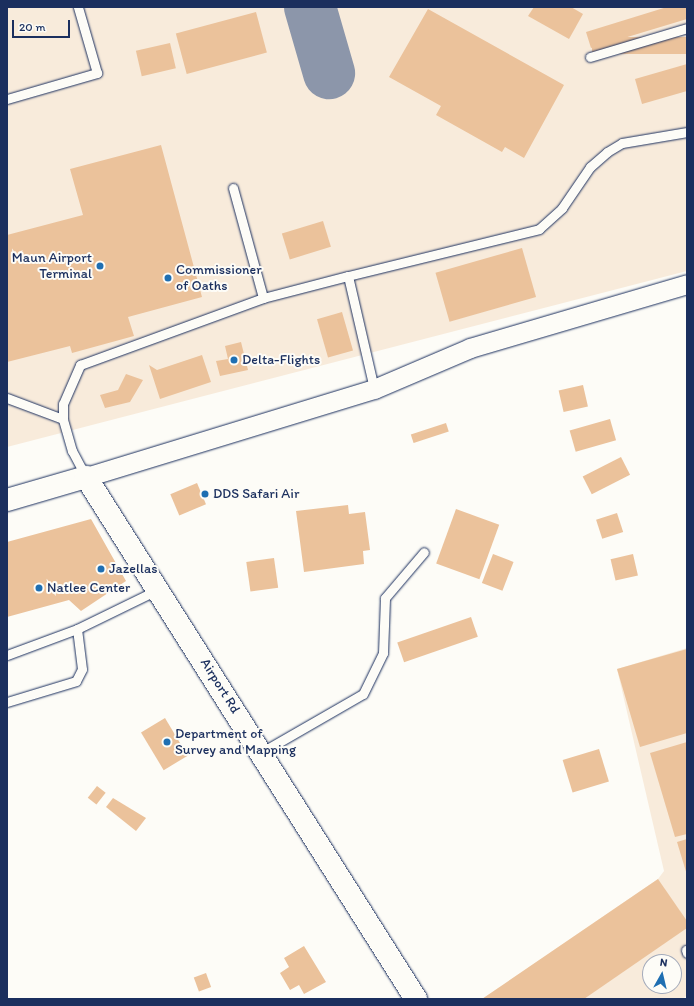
<!DOCTYPE html>
<style>
body{margin:0}
#map{position:relative;width:694px;height:1006px;overflow:hidden;background:#fdfcf7;font-family:Itim,sans-serif}
div>[style]{position:absolute}
[style*='--x']{left:calc(var(--x)*1px);top:calc(var(--y)*1px);width:calc(var(--w)*1px);rotate:calc(var(--a)*1deg)}
.built>*{inset:0;background:#f8ebdb}
.taxiway>*{height:52px;margin:-26px;padding:0 26px;transform-origin:26px;border-radius:26px;background:#8c96aa}
.building>*{inset:0;background:#ebc29b;transform-origin:0 0}
.roads{filter:drop-shadow(0 0 1px #1b2f5e) drop-shadow(0 0 1px #1b2f5e)}
.lane>*{height:9px;margin:-4.5px;padding:0 4.5px;transform-origin:4.5px;border-radius:4.5px;background:#fdfcf7}
.street>*{height:19px;margin:-9.5px;padding:0 9.5px;transform-origin:9.5px;border-radius:9.5px;background:#fdfcf7}
.secondary>*{height:22px;margin:-11px;padding:0 11px;transform-origin:11px;border-radius:11px;background:#fdfcf7}
.dots>*{width:11px;height:11px;translate:-50% -50%;box-sizing:border-box;border:2px solid #fdfcf7;border-radius:50%}
span{translate:-50% -50%;white-space:nowrap;text-align:center;line-height:1.15;-webkit-text-stroke:4px #fdfcf7;paint-order:stroke}
.poi-label{font-size:14px;color:#1b2f5e}
.right{translate:-100% -50%;text-align:right}
.left{translate:0 -50%;text-align:left}
.street-label{font-size:14px;color:#1b2f5e}
.frame{position:absolute;inset:0;border:8px solid #1b2f5e;pointer-events:none}
.north{position:absolute;left:642px;top:954px;width:40px;height:40px;box-sizing:border-box;background:#fdfcf7;border:1px solid #a3aaba;border-radius:50%;rotate:8deg;font-size:11px;font-weight:700;line-height:16px;text-align:center;color:#1b2f5e}
.north::after{content:'';display:block;margin:auto;width:14px;height:18px;background:#1f6fb2;clip-path:polygon(50% 0,100% 100%,50% 72%,0 100%)}
.scale{position:absolute;left:12px;top:20px;width:58px;height:18px;box-sizing:border-box;border:2px solid #1b2f5e;border-top:0;padding-left:5px;font-size:12px;line-height:14px;white-space:nowrap;color:#1b2f5e;-webkit-text-stroke:3px #fdfcf7;paint-order:stroke}
</style>
<div id="map">
<div class="built">
<div style="clip-path:polygon(7px 7px,687px 7px,687px 271px,7px 447px)"></div>
<div style="clip-path:polygon(evenodd,687px 648px,687px 995px,683px 999px,482px 999px,658px 879px,664px 871px,617px 669px,687px 648px,650px 962px,674px 962px,674px 986px,650px 986px,650px 962px)"></div>
</div>
<div class="taxiway">
<div style="--x:310;--y:7;--w:69;--a:73.9"></div>
</div>
<div class="building">
<div style="clip-path:polygon(534px 7px,571px 7px,583px 14px,569px 39px,528px 16px)"></div>
<div style="clip-path:polygon(667px 7px,687px 7px,687px 19px,591px 48px,586px 32px)"></div>
<div style="clip-path:polygon(428px 9px,564px 85px,524px 158px,505px 147px,502px 152px,436px 115px,441px 106px,389px 77px)"></div>
<div style="left:256px;top:12px;width:42px;height:83px;rotate:75deg"></div>
<div style="left:687px;top:37px;width:17px;height:95px;rotate:90deg"></div>
<div style="left:170px;top:43px;width:26px;height:35px;rotate:77deg"></div>
<div style="clip-path:polygon(687px 64px,687px 91px,642px 104px,635px 79px)"></div>
<div style="clip-path:polygon(161px 145px,202px 297px,128px 317px,134px 336px,72px 353px,70px 346px,7px 362px,7px 235px,83px 215px,70px 169px)"></div>
<div style="left:323px;top:221px;width:27px;height:43px;rotate:73deg"></div>
<div style="left:522px;top:248px;width:51px;height:90px;rotate:74deg"></div>
<div style="left:342px;top:312px;width:40px;height:26px;rotate:74deg"></div>
<div style="clip-path:polygon(241px 342px,248px 370px,220px 376px,216px 361px,228px 359px,225px 346px)"></div>
<div style="clip-path:polygon(202px 355px,211px 382px,160px 399px,149px 365px,157px 370px)"></div>
<div style="clip-path:polygon(126px 374px,143px 380px,130px 402px,105px 408px,100px 395px,118px 390px)"></div>
<div style="left:583px;top:385px;width:22px;height:25px;rotate:77deg"></div>
<div style="left:610px;top:419px;width:22px;height:42px;rotate:74deg"></div>
<div style="left:446px;top:423px;width:9px;height:37px;rotate:72deg"></div>
<div style="left:621px;top:457px;width:20px;height:43px;rotate:63deg"></div>
<div style="left:197px;top:483px;width:23px;height:29px;rotate:67deg"></div>
<div style="clip-path:polygon(348px 505px,349px 514px,365px 512px,370px 550px,363px 551px,364px 564px,304px 572px,296px 511px)"></div>
<div style="left:456px;top:509px;width:46px;height:58px;rotate:20deg"></div>
<div style="left:617px;top:513px;width:20px;height:22px;rotate:72deg"></div>
<div style="clip-path:polygon(91px 519px,126px 581px,81px 611px,69px 600px,7px 617px,7px 542px)"></div>
<div style="left:493px;top:554px;width:22px;height:31px;rotate:21deg"></div>
<div style="left:633px;top:554px;width:22px;height:23px;rotate:77deg"></div>
<div style="left:274px;top:558px;width:30px;height:28px;rotate:82deg"></div>
<div style="left:471px;top:617px;width:21px;height:78px;rotate:71deg"></div>
<div style="clip-path:polygon(687px 649px,687px 733px,640px 747px,617px 669px)"></div>
<div style="left:165px;top:718px;width:44px;height:28px;rotate:59deg"></div>
<div style="clip-path:polygon(687px 742px,687px 834px,675px 837px,650px 753px)"></div>
<div style="left:599px;top:749px;width:34px;height:38px;rotate:73deg"></div>
<div style="left:97px;top:786px;width:11px;height:15px;rotate:38deg"></div>
<div style="clip-path:polygon(113px 798px,146px 818px,136px 831px,106px 807px)"></div>
<div style="clip-path:polygon(687px 839px,687px 875px,677px 842px)"></div>
<div style="clip-path:polygon(658px 879px,687px 921px,687px 928px,584px 999px,482px 999px)"></div>
<div style="clip-path:polygon(304px 946px,326px 982px,304px 994px,299px 985px,290px 990px,280px 973px,289px 967px,284px 958px)"></div>
<div style="left:206px;top:973px;width:15px;height:13px;rotate:70deg"></div>
</div>
<div class="roads">
<div class="lane">
<div style="--x:590;--y:57;--w:101;--a:-16.6"></div>
<div style="--x:7;--y:99;--w:94;--a:-16.1"></div>
<div style="--x:97;--y:73;--w:69;--a:-106.1"></div>
<div style="--x:233;--y:188;--w:114;--a:74.7"></div>
<div style="--x:348;--y:276;--w:197;--a:-13.8"></div>
<div style="--x:539;--y:229;--w:31;--a:-42"></div>
<div style="--x:562;--y:208;--w:50;--a:-55.7"></div>
<div style="--x:590;--y:167;--w:23;--a:-41"></div>
<div style="--x:607;--y:152;--w:17;--a:-31"></div>
<div style="--x:622;--y:143;--w:66;--a:-9.6"></div>
<div style="--x:7;--y:398;--w:60;--a:20.6"></div>
<div style="--x:86;--y:477;--w:30;--a:-118"></div>
<div style="--x:72;--y:451;--w:33;--a:-106"></div>
<div style="--x:63;--y:419;--w:15;--a:-90"></div>
<div style="--x:63;--y:404;--w:43;--a:-66.4"></div>
<div style="--x:80;--y:365;--w:195;--a:-20.1"></div>
<div style="--x:263;--y:298;--w:88;--a:-14.5"></div>
<div style="--x:348;--y:276;--w:116;--a:77"></div>
<div style="--x:7;--y:655;--w:75;--a:-20.4"></div>
<div style="--x:77;--y:629;--w:89;--a:-26"></div>
<div style="--x:7;--y:702;--w:72;--a:-16.9"></div>
<div style="--x:76;--y:681;--w:13;--a:-63"></div>
<div style="--x:82;--y:669;--w:40;--a:-97.1"></div>
<div style="--x:262;--y:752;--w:116;--a:-29.9"></div>
<div style="--x:363;--y:694;--w:46;--a:-64"></div>
<div style="--x:383;--y:653;--w:55;--a:-87.9"></div>
<div style="--x:385;--y:598;--w:60;--a:-49.7"></div>
<div style="--x:686;--y:950;--w:3;--a:72"></div>
</div>
<div class="street">
<div style="--x:86;--y:477;--w:301;--a:-17"></div>
<div style="--x:374;--y:389;--w:104;--a:-23.1"></div>
<div style="--x:470;--y:348;--w:226;--a:-16.4"></div>
</div>
<div class="secondary">
<div style="--x:7;--y:500;--w:82;--a:-16.2"></div>
<div style="--x:86;--y:477;--w:618;--a:57.7"></div>
</div>
</div>
<div class="dots">
<div style="left:100px;top:266px;background:#1f6fb2"></div>
<div style="left:168px;top:278px;background:#1f6fb2"></div>
<div style="left:234px;top:360px;background:#1f6fb2"></div>
<div style="left:205px;top:494px;background:#1f6fb2"></div>
<div style="left:101px;top:569px;background:#1f6fb2"></div>
<div style="left:39px;top:588px;background:#1f6fb2"></div>
<div style="left:167px;top:742px;background:#1f6fb2"></div>
</div>
<div class="poi-label">
<span class="right" style="left:92px;top:266px">Maun Airport<br>Terminal</span>
<span class="left" style="left:176px;top:278px">Commissioner<br>of Oaths</span>
<span class="left" style="left:242px;top:360px">Delta-Flights</span>
<span class="left" style="left:213px;top:494px">DDS Safari Air</span>
<span class="left" style="left:109px;top:569px">Jazellas</span>
<span class="left" style="left:47px;top:588px">Natlee Center</span>
<span class="left" style="left:175px;top:742px">Department of<br>Survey and Mapping</span>
</div>
<div class="street-label">
<span style="left:220px;top:686px;rotate:58deg">Airport Rd</span>
</div>
<div class="frame"></div>
<div class="north">N</div>
<div class="scale">20 m</div>
</div>
